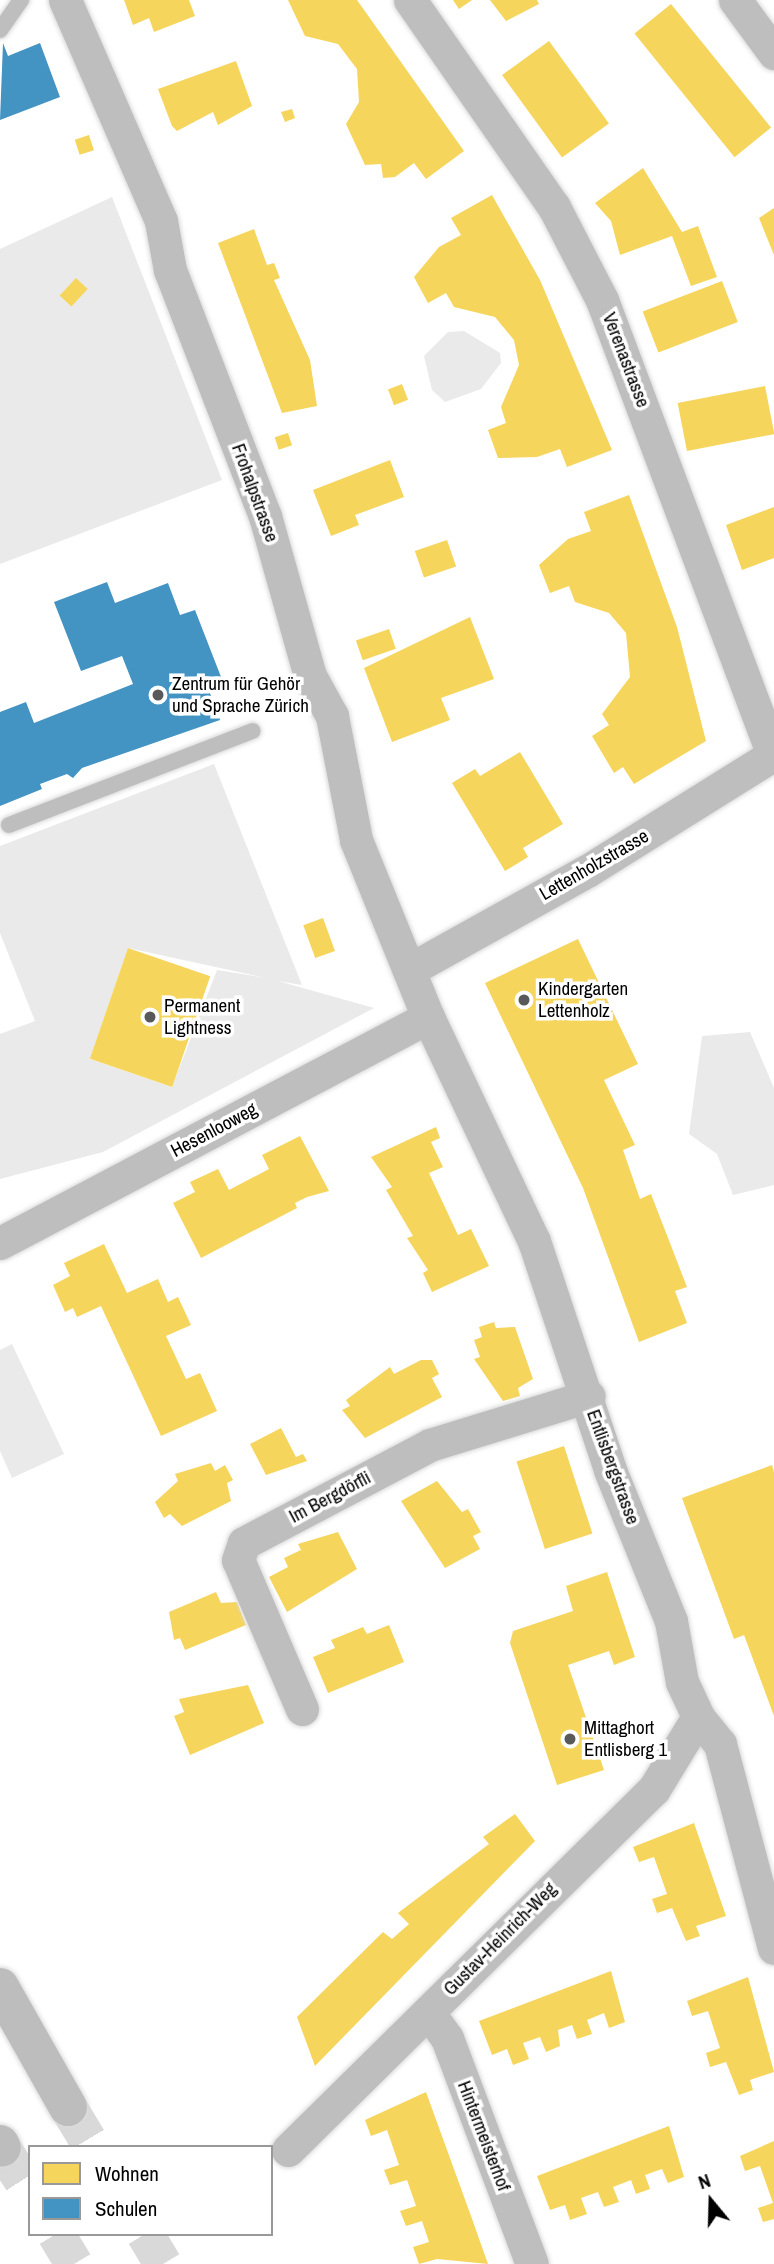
<!DOCTYPE html>
<meta charset="utf-8">
<style>
body{margin:0}
#map{position:relative;width:774px;height:2264px;overflow:hidden;background:#fff;font-family:"Archivo Narrow",sans-serif}
div>[style]{position:absolute}
[style*='--x']{left:calc(var(--x)*1px);top:calc(var(--y)*1px);width:calc(var(--w)*1px);rotate:calc(var(--a)*1deg)}
.green>*{inset:0;background:#eaeaea}
.homes>*{inset:0;background:#f6d55c;transform-origin:0 0}
.schools>*{inset:0;background:#4393c3}
.motorway-tunnel>*{height:38px;margin-top:-19px;transform-origin:0;background:repeating-linear-gradient(90deg,#d9d9d9 0 38px,transparent 0 57px)}
.roads{filter:drop-shadow(0 0 2px #dbdbdb) drop-shadow(0 0 2px #dbdbdb)}
.service>*{height:16px;margin:-8px;padding:0 8px;transform-origin:8px;border-radius:8px;background:#bebebe}
.minor>*{height:33px;margin:-16.5px;padding:0 16.5px;transform-origin:16.5px;border-radius:16.5px;background:#bebebe}
.motorway>*{height:38px;margin:-19px;padding:0 19px;transform-origin:19px;border-radius:19px;background:#bdbdbd}
.dots>*{width:19px;height:19px;translate:-50% -50%;box-sizing:border-box;border:4px solid #fff;border-radius:50%}
span{translate:-50% -50%;white-space:nowrap;text-align:center;line-height:1.15;-webkit-text-stroke:7px #fff;paint-order:stroke}
.street-label{font-size:19px;color:#000}
.poi-label{font-size:19px;color:#000}
.left{translate:0 -50%;text-align:left}
.legend{position:absolute;left:28px;top:2145px;width:245px;height:91px;box-sizing:border-box;background:#fff;border:2px solid #999;margin:0;padding:9px 12px;list-style:none;font-size:21px;color:#000}
.legend li{display:flex;align-items:center;gap:14px;height:35px}
.legend b{width:35px;border:2px solid #999}
.north{position:absolute;left:676px;top:2166px;width:70px;height:70px;-webkit-text-stroke:5px #fff;paint-order:stroke;rotate:341deg;font-size:19px;font-weight:700;line-height:28px;text-align:center;color:#000}
.north::after{content:'';display:block;margin:auto;width:24px;height:32px;background:#000;clip-path:polygon(50% 0,100% 100%,50% 72%,0 100%)}
</style>
<div id="map">
<div class="green">
<div style="clip-path:polygon(112px 197px,222px 480px,0 564px,0 249px)"></div>
<div style="clip-path:polygon(464px 331px,500px 353px,501px 363px,481px 389px,445px 402px,432px 390px,424px 356px,448px 332px)"></div>
<div style="clip-path:polygon(evenodd,214px 764px,302px 985px,278px 981px,374px 1008px,103px 1152px,0 1179px,0 1034px,35px 1021px,0 933px,0 846px,214px 764px,128px 948px,266px 978px,217px 970px,172px 1087px,90px 1059px,128px 948px)"></div>
<div style="clip-path:polygon(750px 1032px,774px 1088px,774px 1185px,733px 1195px,717px 1154px,689px 1134px,702px 1036px)"></div>
<div style="clip-path:polygon(12px 1344px,64px 1454px,12px 1478px,0 1451px,0 1350px)"></div>
</div>
<div class="homes">
<div style="clip-path:polygon(124px 0,189px 0,195px 16px,154px 32px,149px 18px,133px 25px)"></div>
<div style="clip-path:polygon(288px 0,357px 0,464px 151px,426px 179px,414px 163px,395px 177px,383px 178px,381px 164px,365px 165px,346px 124px,359px 102px,357px 69px,338px 44px,305px 36px)"></div>
<div style="clip-path:polygon(453px 0,472px 0,459px 9px)"></div>
<div style="clip-path:polygon(490px 0,537px 0,539px 4px,506px 21px)"></div>
<div style="left:671px;top:4px;width:159px;height:47px;rotate:51deg"></div>
<div style="left:549px;top:41px;width:102px;height:58px;rotate:54deg"></div>
<div style="clip-path:polygon(236px 61px,252px 106px,218px 125px,213px 112px,177px 131px,172px 126px,158px 89px)"></div>
<div style="clip-path:polygon(292px 109px,295px 118px,285px 122px,281px 112px)"></div>
<div style="left:89px;top:135px;width:16px;height:15px;rotate:72deg"></div>
<div style="clip-path:polygon(643px 168px,682px 232px,698px 226px,717px 277px,691px 286px,672px 236px,620px 255px,611px 221px,595px 203px)"></div>
<div style="clip-path:polygon(492px 195px,540px 280px,612px 450px,567px 467px,560px 449px,537px 457px,498px 458px,488px 430px,506px 423px,501px 407px,519px 365px,514px 340px,495px 317px,454px 307px,446px 293px,428px 303px,414px 277px,439px 247px,461px 235px,451px 218px)"></div>
<div style="clip-path:polygon(774px 208px,774px 255px,759px 218px)"></div>
<div style="clip-path:polygon(254px 229px,267px 265px,274px 263px,280px 278px,274px 280px,310px 360px,317px 406px,282px 413px,218px 243px)"></div>
<div style="left:76px;top:278px;width:16px;height:24px;rotate:43deg"></div>
<div style="left:722px;top:281px;width:44px;height:85px;rotate:69deg"></div>
<div style="left:402px;top:384px;width:17px;height:15px;rotate:69deg"></div>
<div style="left:765px;top:386px;width:49px;height:89px;rotate:79deg"></div>
<div style="left:288px;top:433px;width:13px;height:14px;rotate:72deg"></div>
<div style="clip-path:polygon(390px 460px,404px 497px,355px 515px,359px 525px,331px 536px,313px 490px)"></div>
<div style="clip-path:polygon(629px 495px,677px 627px,706px 741px,634px 784px,623px 767px,614px 773px,592px 736px,609px 725px,602px 714px,630px 677px,626px 633px,609px 613px,575px 602px,569px 586px,550px 593px,539px 565px,568px 539px,591px 531px,584px 512px)"></div>
<div style="clip-path:polygon(774px 507px,774px 558px,742px 570px,726px 525px)"></div>
<div style="left:447px;top:540px;width:28px;height:34px;rotate:71deg"></div>
<div style="clip-path:polygon(470px 617px,494px 679px,441px 698px,450px 720px,392px 742px,364px 668px)"></div>
<div style="left:389px;top:629px;width:21px;height:35px;rotate:71deg"></div>
<div style="clip-path:polygon(520px 752px,563px 824px,523px 848px,528px 857px,505px 871px,452px 783px,475px 769px,480px 776px)"></div>
<div style="left:323px;top:918px;width:35px;height:21px;rotate:70deg"></div>
<div style="clip-path:polygon(578px 939px,638px 1064px,604px 1080px,635px 1145px,623px 1150px,640px 1199px,651px 1194px,687px 1287px,675px 1291px,687px 1323px,639px 1342px,583px 1188px,485px 983px)"></div>
<div style="left:128px;top:948px;width:87px;height:117px;rotate:19deg"></div>
<div style="clip-path:polygon(436px 1127px,440px 1138px,431px 1142px,443px 1167px,429px 1173px,458px 1235px,471px 1229px,489px 1266px,432px 1292px,423px 1273px,428px 1270px,407px 1238px,413px 1236px,386px 1190px,392px 1187px,371px 1157px)"></div>
<div style="clip-path:polygon(300px 1136px,329px 1191px,307px 1197px,295px 1203px,297px 1208px,201px 1258px,173px 1203px,195px 1192px,190px 1182px,218px 1169px,229px 1190px,269px 1169px,262px 1155px)"></div>
<div style="clip-path:polygon(104px 1244px,127px 1293px,158px 1279px,168px 1302px,178px 1297px,191px 1325px,166px 1336px,186px 1379px,200px 1373px,217px 1411px,161px 1436px,101px 1306px,77px 1317px,73px 1308px,65px 1312px,53px 1285px,70px 1276px,64px 1263px)"></div>
<div style="clip-path:polygon(494px 1322px,496px 1328px,515px 1327px,533px 1379px,518px 1388px,520px 1396px,503px 1401px,474px 1359px,480px 1357px,474px 1340px,482px 1337px,479px 1327px)"></div>
<div style="clip-path:polygon(421px 1360px,432px 1360px,439px 1374px,432px 1378px,442px 1397px,365px 1438px,342px 1410px,350px 1406px,346px 1400px,390px 1367px,394px 1374px)"></div>
<div style="clip-path:polygon(281px 1428px,296px 1457px,303px 1454px,307px 1461px,266px 1475px,250px 1444px)"></div>
<div style="left:564px;top:1446px;width:92px;height:50px;rotate:72deg"></div>
<div style="clip-path:polygon(211px 1463px,215px 1471px,225px 1465px,233px 1480px,227px 1483px,231px 1501px,182px 1526px,170px 1514px,164px 1518px,155px 1502px,178px 1481px,175px 1474px)"></div>
<div style="clip-path:polygon(772px 1465px,774px 1472px,774px 1716px,744px 1635px,734px 1639px,682px 1498px)"></div>
<div style="clip-path:polygon(437px 1481px,462px 1512px,468px 1509px,481px 1532px,473px 1536px,480px 1549px,445px 1568px,401px 1501px)"></div>
<div style="clip-path:polygon(338px 1532px,357px 1569px,287px 1612px,269px 1577px,288px 1567px,284px 1558px,301px 1550px,298px 1544px)"></div>
<div style="clip-path:polygon(607px 1572px,635px 1657px,614px 1665px,609px 1651px,568px 1665px,604px 1770px,557px 1785px,510px 1643px,513px 1631px,573px 1611px,566px 1586px)"></div>
<div style="clip-path:polygon(216px 1592px,221px 1603px,237px 1602px,246px 1625px,185px 1650px,180px 1638px,174px 1640px,169px 1612px)"></div>
<div style="clip-path:polygon(389px 1625px,404px 1662px,328px 1693px,313px 1657px,335px 1648px,331px 1640px,363px 1627px,367px 1634px)"></div>
<div style="clip-path:polygon(248px 1685px,264px 1723px,190px 1755px,174px 1716px,184px 1712px,179px 1699px)"></div>
<div style="clip-path:polygon(515px 1814px,535px 1841px,315px 2066px,297px 2017px,383px 1932px,392px 1939px,409px 1924px,398px 1913px,489px 1844px,483px 1837px)"></div>
<div style="clip-path:polygon(694px 1823px,726px 1916px,696px 1926px,700px 1936px,686px 1941px,672px 1908px,657px 1913px,652px 1899px,667px 1894px,654px 1857px,639px 1862px,633px 1847px)"></div>
<div style="clip-path:polygon(611px 1971px,625px 2022px,609px 2028px,604px 2013px,587px 2020px,592px 2034px,577px 2039px,572px 2025px,558px 2030px,560px 2046px,546px 2052px,540px 2037px,523px 2043px,529px 2059px,513px 2065px,507px 2049px,492px 2055px,479px 2021px)"></div>
<div style="clip-path:polygon(748px 1977px,774px 2072px,750px 2080px,753px 2090px,739px 2095px,726px 2062px,710px 2067px,706px 2053px,720px 2048px,708px 2011px,692px 2016px,687px 2001px)"></div>
<div style="clip-path:polygon(426px 2092px,471px 2216px,488px 2264px,437px 2259px,419px 2264px,413px 2247px,429px 2242px,422px 2221px,406px 2226px,400px 2211px,416px 2206px,407px 2180px,390px 2185px,384px 2170px,399px 2165px,387px 2130px,371px 2136px,365px 2120px)"></div>
<div style="clip-path:polygon(669px 2126px,684px 2177px,668px 2183px,662px 2169px,645px 2175px,650px 2189px,636px 2194px,631px 2180px,613px 2187px,619px 2202px,604px 2207px,598px 2192px,581px 2198px,587px 2214px,570px 2220px,565px 2205px,550px 2210px,537px 2176px)"></div>
<div style="clip-path:polygon(774px 2141px,774px 2219px,763px 2222px,758px 2208px,773px 2203px,760px 2166px,745px 2171px,740px 2156px)"></div>
</div>
<div class="schools">
<div style="clip-path:polygon(3px 43px,8px 56px,40px 43px,60px 97px,0 120px)"></div>
<div style="clip-path:polygon(107px 582px,115px 603px,168px 583px,180px 615px,195px 610px,223px 682px,208px 688px,220px 720px,82px 768px,73px 778px,67px 774px,40px 784px,42px 789px,0 806px,0 712px,26px 702px,34px 723px,133px 684px,122px 656px,81px 671px,54px 602px)"></div>
</div>
<div class="motorway-tunnel">
<div style="--x:68;--y:2107;--w:47;--a:59"></div>
<div style="--x:2;--y:2148;--w:52;--a:57.5"></div>
<div style="--x:56;--y:2234;--w:35;--a:59"></div>
<div style="--x:145;--y:2234;--w:35;--a:59"></div>
</div>
<div class="roads">
<div class="service">
<div style="--x:0;--y:30;--w:37;--a:-55"></div>
<div style="--x:9;--y:825;--w:261;--a:-21.1"></div>
</div>
<div class="minor">
<div style="--x:65;--y:0;--w:241;--a:66.5"></div>
<div style="--x:161;--y:221;--w:50;--a:79.6"></div>
<div style="--x:170;--y:270;--w:264;--a:68.9"></div>
<div style="--x:265;--y:516;--w:166;--a:74.3"></div>
<div style="--x:310;--y:676;--w:46;--a:61.2"></div>
<div style="--x:332;--y:716;--w:126;--a:79"></div>
<div style="--x:356;--y:840;--w:191;--a:67.9"></div>
<div style="--x:428;--y:1017;--w:248;--a:64.7"></div>
<div style="--x:534;--y:1241;--w:241;--a:71.6"></div>
<div style="--x:610;--y:1470;--w:163;--a:68"></div>
<div style="--x:671;--y:1621;--w:62;--a:79.8"></div>
<div style="--x:682;--y:1682;--w:38;--a:65"></div>
<div style="--x:698;--y:1717;--w:35;--a:51"></div>
<div style="--x:720;--y:1744;--w:211;--a:75.2"></div>
<div style="--x:410;--y:0;--w:252;--a:55.2"></div>
<div style="--x:554;--y:207;--w:105;--a:62.7"></div>
<div style="--x:602;--y:300;--w:485;--a:69.4"></div>
<div style="--x:735;--y:0;--w:66;--a:53.7"></div>
<div style="--x:409;--y:970;--w:204;--a:-29.1"></div>
<div style="--x:587;--y:871;--w:221;--a:-32"></div>
<div style="--x:0;--y:1243;--w:484;--a:-27.8"></div>
<div style="--x:302;--y:1709;--w:162;--a:-113.2"></div>
<div style="--x:238;--y:1560;--w:18;--a:-71"></div>
<div style="--x:244;--y:1543;--w:210;--a:-27.8"></div>
<div style="--x:430;--y:1445;--w:166;--a:-17.1"></div>
<div style="--x:428;--y:2012;--w:32;--a:54"></div>
<div style="--x:447;--y:2038;--w:241;--a:69.4"></div>
<div style="--x:288;--y:2150;--w:514;--a:-44.61"></div>
<div style="--x:654;--y:1789;--w:84;--a:-58.6"></div>
</div>
<div class="motorway">
<div style="--x:0;--y:1987;--w:138;--a:60.5"></div>
<div style="--x:0;--y:2144;--w:4;--a:63"></div>
</div>
</div>
<div class="dots">
<div style="left:158px;top:695px;background:#595959"></div>
<div style="left:524px;top:1000px;background:#595959"></div>
<div style="left:150px;top:1017px;background:#595959"></div>
<div style="left:570px;top:1739px;background:#595959"></div>
</div>
<div class="street-label">
<span style="left:626px;top:360px;rotate:69deg">Verenastrasse</span>
<span style="left:255px;top:493px;rotate:70deg">Frohalpstrasse</span>
<span style="left:594px;top:865px;rotate:-30deg">Lettenholzstrasse</span>
<span style="left:214px;top:1130px;rotate:-28deg">Hesenlooweg</span>
<span style="left:613px;top:1467px;rotate:70deg">Entlisbergstrasse</span>
<span style="left:330px;top:1497px;rotate:-28deg">Im Bergdörfli</span>
<span style="left:500px;top:1939px;rotate:-45deg">Gustav-Heinrich-Weg</span>
<span style="left:484px;top:2136px;rotate:69deg">Hintermeisterhof</span>
</div>
<div class="poi-label">
<span class="left" style="left:172px;top:695px">Zentrum für Gehör<br>und Sprache Zürich</span>
<span class="left" style="left:538px;top:1000px">Kindergarten<br>Lettenholz</span>
<span class="left" style="left:164px;top:1017px">Permanent<br>Lightness</span>
<span class="left" style="left:584px;top:1739px">Mittaghort<br>Entlisberg 1</span>
</div>
<ul class="legend">
<li><b style="height:19px;background:#f6d55c"></b>Wohnen</li>
<li><b style="height:19px;background:#4393c3"></b>Schulen</li>
</ul>
<div class="north">N</div>
</div>
